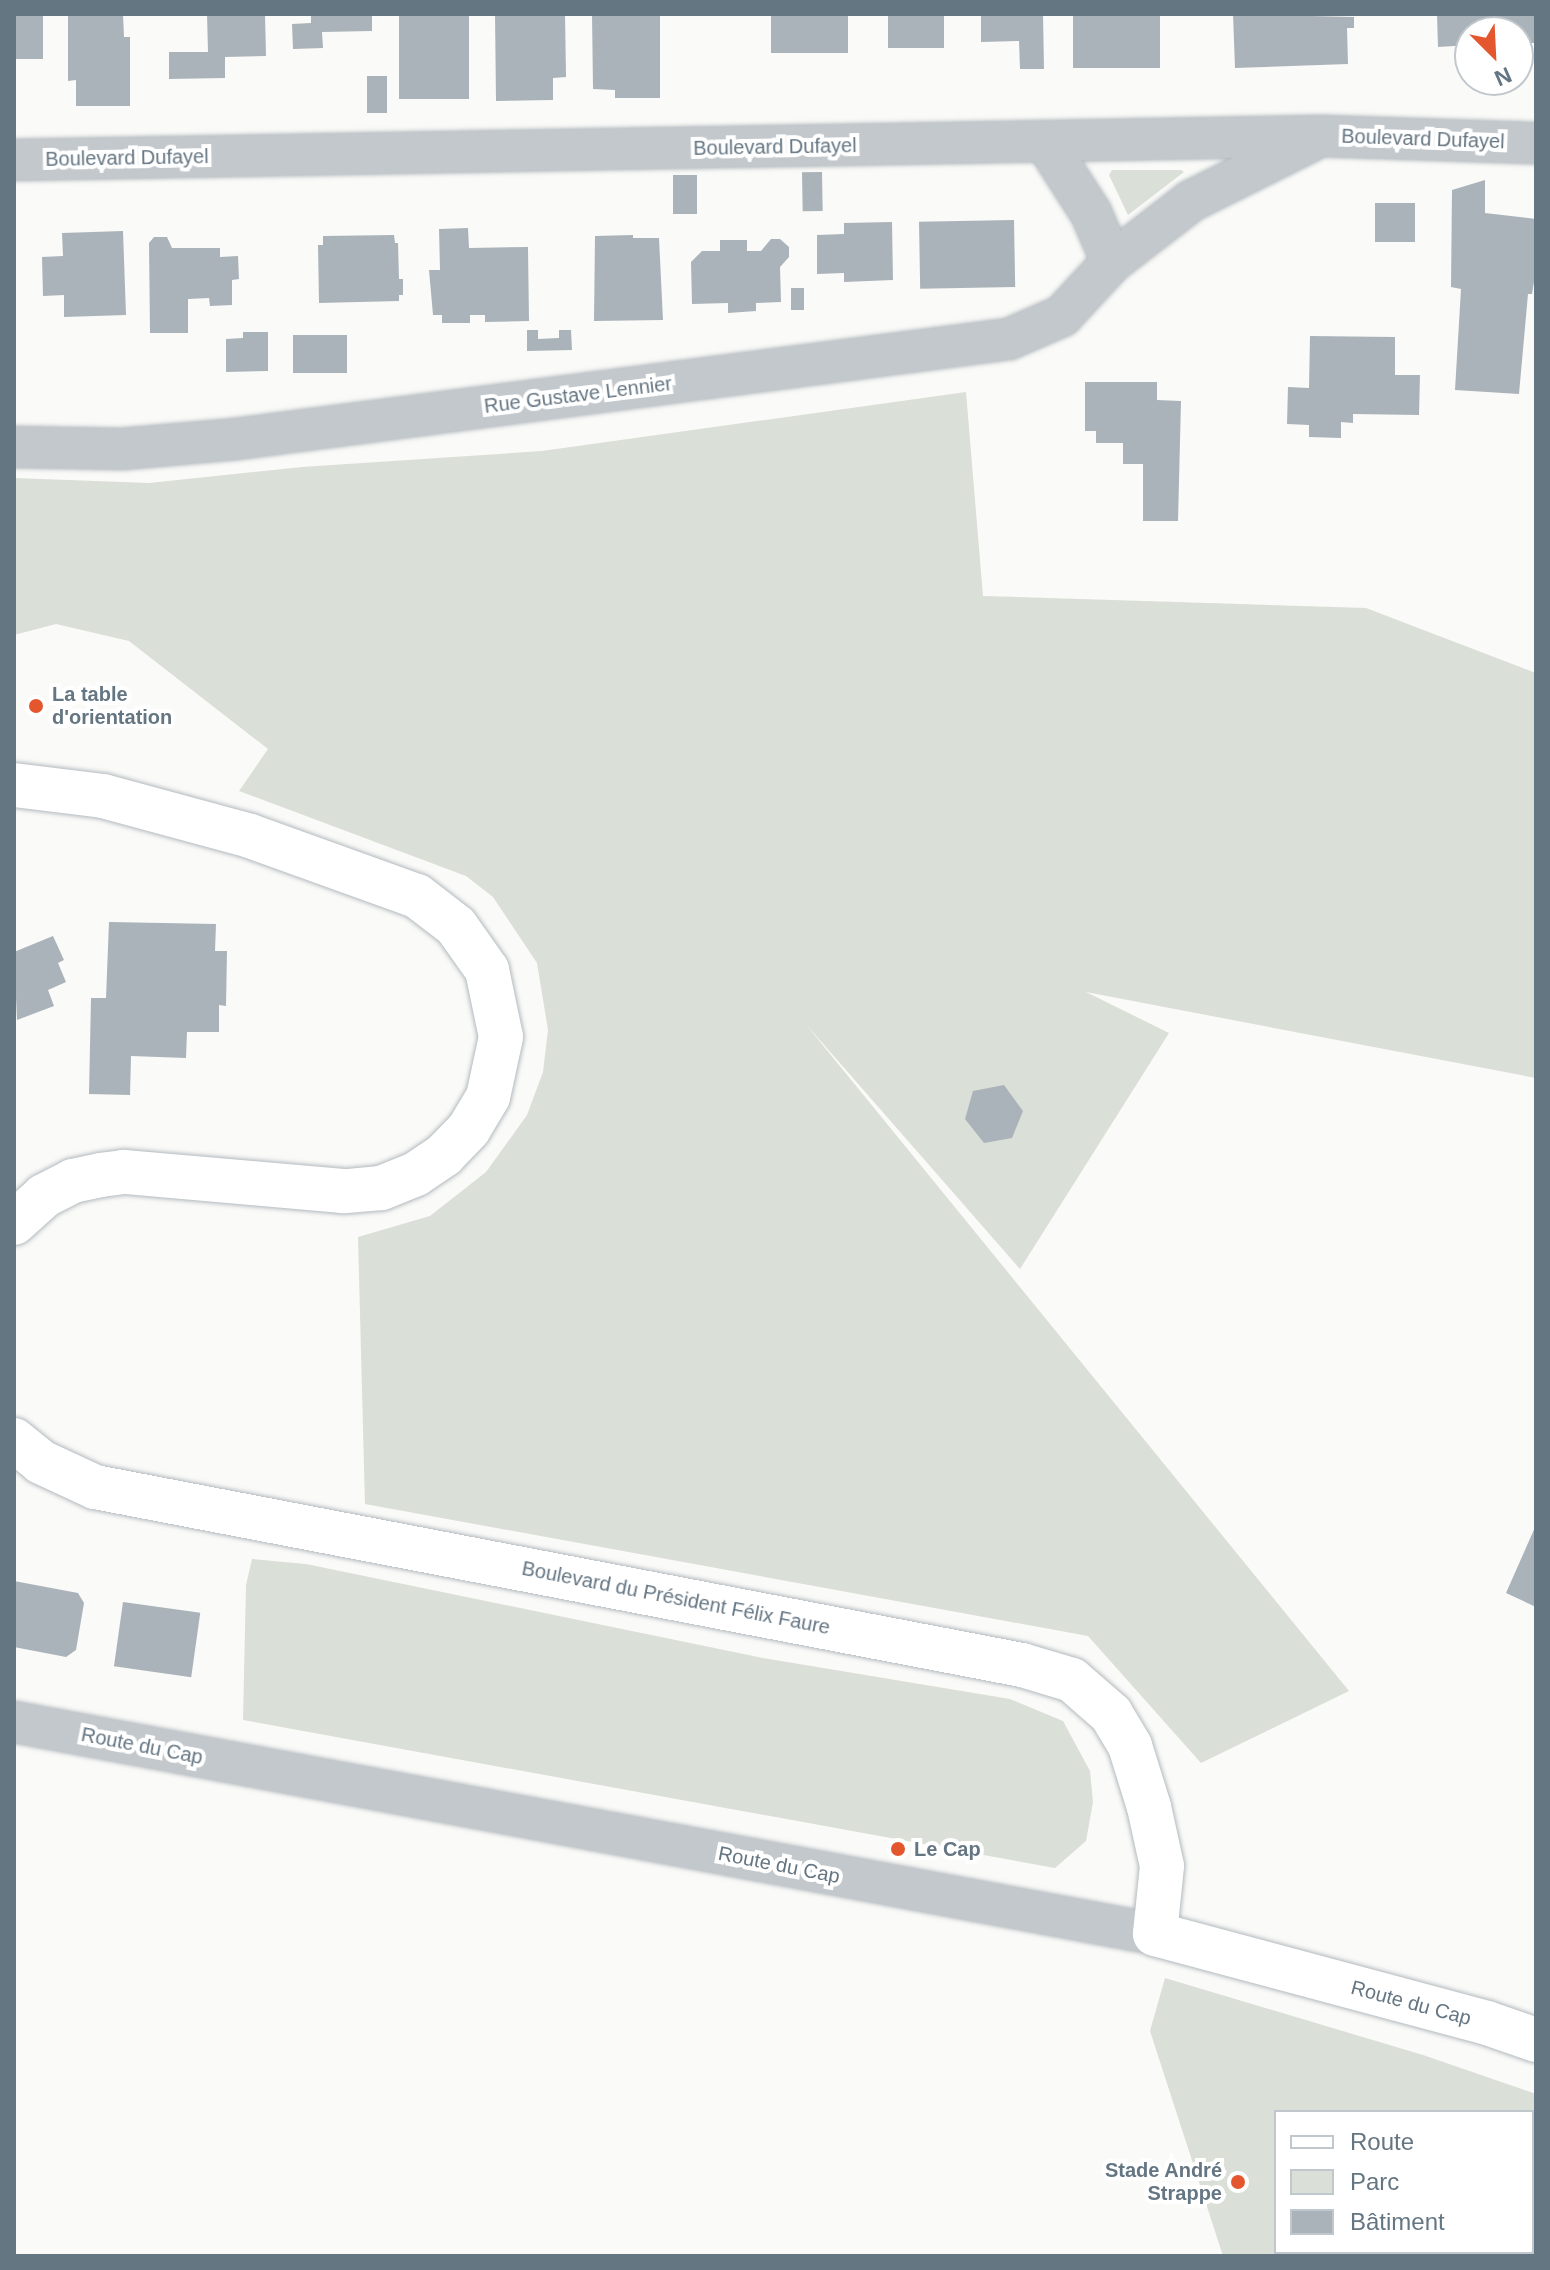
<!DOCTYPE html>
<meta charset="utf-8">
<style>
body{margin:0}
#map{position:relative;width:1550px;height:2270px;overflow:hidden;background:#fafaf8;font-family:Arial,sans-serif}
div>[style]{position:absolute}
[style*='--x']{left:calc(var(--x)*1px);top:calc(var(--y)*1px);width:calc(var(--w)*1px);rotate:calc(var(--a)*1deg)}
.green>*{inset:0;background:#dadfd7}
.building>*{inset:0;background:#aab3b9;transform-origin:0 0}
.roads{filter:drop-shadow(0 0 2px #b3babf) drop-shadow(0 0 2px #b3babf)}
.street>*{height:40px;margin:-20px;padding:0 20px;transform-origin:20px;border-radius:20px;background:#c3c8cc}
.secondary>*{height:44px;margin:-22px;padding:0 22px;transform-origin:22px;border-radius:22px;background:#fff}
.dots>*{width:22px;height:22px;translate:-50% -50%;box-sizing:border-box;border:4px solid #fff;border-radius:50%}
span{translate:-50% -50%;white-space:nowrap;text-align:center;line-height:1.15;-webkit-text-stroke:8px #fff;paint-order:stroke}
.street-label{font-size:20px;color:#657683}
.poi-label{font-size:20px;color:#657683;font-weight:700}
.left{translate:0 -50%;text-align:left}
.right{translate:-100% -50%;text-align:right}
.frame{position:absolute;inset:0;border:16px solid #657683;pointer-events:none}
.legend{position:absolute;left:1274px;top:2110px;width:260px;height:144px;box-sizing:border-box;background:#fff;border:2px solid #c1c8cd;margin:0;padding:10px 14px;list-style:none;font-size:24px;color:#657683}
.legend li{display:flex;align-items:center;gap:16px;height:40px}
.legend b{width:40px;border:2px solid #c1c8cd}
.north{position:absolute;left:1454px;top:16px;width:80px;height:80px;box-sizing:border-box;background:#fff;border:2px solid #c1c8cd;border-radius:50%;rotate:156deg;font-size:22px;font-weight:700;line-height:32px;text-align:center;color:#657683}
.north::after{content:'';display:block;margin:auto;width:28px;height:36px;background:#e4572e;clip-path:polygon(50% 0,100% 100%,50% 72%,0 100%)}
</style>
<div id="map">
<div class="green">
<div style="clip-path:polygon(1112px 170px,1181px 170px,1184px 172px,1128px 215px,1109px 175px)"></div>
<div style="clip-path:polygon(966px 392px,983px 596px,1366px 608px,1536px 673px,1536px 1078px,1086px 992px,1169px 1033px,1020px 1269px,804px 1022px,1349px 1691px,1201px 1763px,1088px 1636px,365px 1504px,358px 1237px,430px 1216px,486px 1172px,527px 1115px,543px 1072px,548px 1030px,537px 963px,493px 897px,466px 876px,239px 791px,268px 749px,129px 641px,56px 624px,14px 635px,14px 478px,149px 483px,302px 467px,542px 451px)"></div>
<div style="clip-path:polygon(252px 1559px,306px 1564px,763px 1658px,1010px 1699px,1063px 1721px,1090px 1771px,1093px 1802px,1086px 1841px,1055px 1868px,243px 1720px,246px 1585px)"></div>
<div style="clip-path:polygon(evenodd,1165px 1978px,1423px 2055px,1536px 2094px,1536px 2256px,1223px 2256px,1150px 2031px,1165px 1978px,1276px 2112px,1532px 2112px,1532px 2252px,1276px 2252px,1276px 2112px)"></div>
</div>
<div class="building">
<div style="left:14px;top:14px;width:29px;height:45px"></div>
<div style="clip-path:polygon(68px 14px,123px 14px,124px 37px,130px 37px,130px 106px,76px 106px,76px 80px,68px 81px)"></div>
<div style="clip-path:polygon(207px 14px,265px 14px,266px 56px,225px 57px,225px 78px,169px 79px,169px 52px,208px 52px)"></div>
<div style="clip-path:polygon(311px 14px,372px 14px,372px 31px,322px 32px,323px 48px,293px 49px,292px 24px,311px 23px)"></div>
<div style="left:399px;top:14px;width:70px;height:85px"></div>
<div style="clip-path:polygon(495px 14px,565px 14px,566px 77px,553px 78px,553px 100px,496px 101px)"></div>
<div style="clip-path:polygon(592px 14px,660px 14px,660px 98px,615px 98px,615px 90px,593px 89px)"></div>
<div style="left:771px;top:14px;width:77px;height:39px"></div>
<div style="left:888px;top:14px;width:56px;height:34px"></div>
<div style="clip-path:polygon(981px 14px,1043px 14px,1044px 69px,1020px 69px,1019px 41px,981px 42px)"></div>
<div style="left:1073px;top:14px;width:87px;height:54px"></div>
<div style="clip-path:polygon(1233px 14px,1354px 17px,1354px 28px,1347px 28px,1348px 64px,1235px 68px)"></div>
<div style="clip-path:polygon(1437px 14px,1536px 14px,1536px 43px,1518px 43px,1518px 32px,1470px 32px,1470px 45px,1438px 47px)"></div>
<div style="left:367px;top:76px;width:20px;height:37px"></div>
<div style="left:822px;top:172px;width:39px;height:20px;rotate:89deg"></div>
<div style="left:673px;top:175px;width:24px;height:39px"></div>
<div style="clip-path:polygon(1485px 180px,1485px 213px,1536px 219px,1536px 270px,1532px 294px,1528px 294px,1519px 394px,1455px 390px,1461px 289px,1451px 287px,1452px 190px)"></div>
<div style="left:1375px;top:203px;width:40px;height:39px"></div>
<div style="left:1014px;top:220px;width:67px;height:95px;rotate:89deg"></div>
<div style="clip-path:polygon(892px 222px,893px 280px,844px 282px,844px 273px,817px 274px,817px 235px,844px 234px,844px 223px)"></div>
<div style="clip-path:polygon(468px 228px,469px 248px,528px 247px,529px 321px,485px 322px,485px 315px,470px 315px,470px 323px,442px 323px,442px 315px,433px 315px,429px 270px,440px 270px,439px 229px)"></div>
<div style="clip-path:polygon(123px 231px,126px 315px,64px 317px,64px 295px,43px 296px,42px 257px,63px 256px,62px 233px)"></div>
<div style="clip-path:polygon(394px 235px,395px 243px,398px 243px,399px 279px,403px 279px,403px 295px,399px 295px,399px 301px,319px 303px,318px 245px,323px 245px,323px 236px)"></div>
<div style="clip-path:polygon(633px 235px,633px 238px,659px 238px,663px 320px,594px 321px,595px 236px)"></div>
<div style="clip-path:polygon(154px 237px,167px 237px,172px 248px,220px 248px,220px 257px,238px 256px,239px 279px,232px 280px,232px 305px,210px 306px,209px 298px,188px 299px,188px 333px,150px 333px,149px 243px)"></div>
<div style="clip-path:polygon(771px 239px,780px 239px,789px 247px,789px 257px,780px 267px,781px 302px,756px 303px,756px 311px,728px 313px,728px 303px,692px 304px,691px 262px,702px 251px,720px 251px,720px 240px,747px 240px,747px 251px,761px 251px)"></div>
<div style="left:804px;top:288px;width:22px;height:13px;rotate:90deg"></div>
<div style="clip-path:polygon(527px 330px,538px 330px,538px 339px,559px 338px,559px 330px,571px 330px,572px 350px,527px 351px)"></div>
<div style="clip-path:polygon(243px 332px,268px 332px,268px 371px,226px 372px,226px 339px,243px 338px)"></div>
<div style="left:347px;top:335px;width:38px;height:54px;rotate:90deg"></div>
<div style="clip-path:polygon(1310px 336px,1395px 337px,1395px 375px,1420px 375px,1419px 415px,1353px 414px,1353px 423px,1341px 422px,1341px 438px,1309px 437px,1309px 425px,1287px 424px,1288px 387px,1309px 388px)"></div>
<div style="clip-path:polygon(1085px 382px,1157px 382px,1157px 400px,1181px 401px,1178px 521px,1143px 521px,1143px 464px,1123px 464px,1123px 443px,1096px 443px,1096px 431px,1085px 431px)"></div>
<div style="clip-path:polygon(109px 922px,216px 924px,215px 951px,227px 951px,226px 1006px,219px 1005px,219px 1032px,187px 1032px,186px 1058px,131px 1056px,130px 1095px,89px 1094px,91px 998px,106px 998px)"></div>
<div style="clip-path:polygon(53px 936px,64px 960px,58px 963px,66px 982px,48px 990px,54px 1006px,17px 1020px,14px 952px)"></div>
<div style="clip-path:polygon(1004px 1085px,1023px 1111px,1012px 1138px,984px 1143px,965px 1119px,973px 1091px)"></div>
<div style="clip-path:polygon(1536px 1525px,1536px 1607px,1506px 1593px)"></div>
<div style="clip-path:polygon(14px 1581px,78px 1593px,84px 1603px,76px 1650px,66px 1657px,14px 1647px)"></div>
<div style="left:123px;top:1602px;width:78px;height:65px;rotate:8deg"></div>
</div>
<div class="roads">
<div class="street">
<div style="--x:1046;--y:143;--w:83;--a:57.3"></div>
<div style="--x:1091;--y:213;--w:53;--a:66.8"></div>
<div style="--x:14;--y:160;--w:1307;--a:-1.05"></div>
<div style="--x:1321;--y:136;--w:215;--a:1.9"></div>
<div style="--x:14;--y:447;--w:108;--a:1.1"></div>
<div style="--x:122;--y:449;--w:114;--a:-5"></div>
<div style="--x:236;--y:439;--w:779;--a:-7.37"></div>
<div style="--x:1009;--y:339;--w:58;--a:-23.5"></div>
<div style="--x:1062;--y:316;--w:74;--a:-47.2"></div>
<div style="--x:1112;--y:262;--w:100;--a:-37.7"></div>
<div style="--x:1191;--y:201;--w:134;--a:-26.6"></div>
<div style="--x:14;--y:1722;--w:1161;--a:10.53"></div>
</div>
<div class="secondary">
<div style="--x:14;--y:785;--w:90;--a:7"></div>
<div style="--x:103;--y:796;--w:152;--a:15.2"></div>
<div style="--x:250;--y:836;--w:177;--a:19.8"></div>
<div style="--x:417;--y:896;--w:49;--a:37.6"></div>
<div style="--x:456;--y:926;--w:54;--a:54.8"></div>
<div style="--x:487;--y:970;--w:68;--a:78.2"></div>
<div style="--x:501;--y:1037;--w:61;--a:102.2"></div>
<div style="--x:488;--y:1097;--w:37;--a:121"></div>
<div style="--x:469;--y:1129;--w:36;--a:134"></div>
<div style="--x:444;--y:1155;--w:34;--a:146"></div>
<div style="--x:416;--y:1174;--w:38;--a:158"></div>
<div style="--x:381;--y:1188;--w:38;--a:175"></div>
<div style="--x:343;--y:1191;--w:220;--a:-175"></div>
<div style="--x:124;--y:1172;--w:23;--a:173"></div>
<div style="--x:101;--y:1175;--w:29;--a:168"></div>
<div style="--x:73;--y:1181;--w:33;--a:153"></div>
<div style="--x:44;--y:1196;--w:40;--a:138"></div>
<div style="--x:14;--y:1440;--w:35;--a:39"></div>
<div style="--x:41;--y:1462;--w:60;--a:24.8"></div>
<div style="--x:95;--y:1487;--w:944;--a:10.87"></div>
<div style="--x:1022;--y:1665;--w:52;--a:16.7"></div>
<div style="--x:1072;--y:1680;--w:52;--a:41.1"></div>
<div style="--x:1111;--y:1714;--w:37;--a:59"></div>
<div style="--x:1130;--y:1746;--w:64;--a:72.7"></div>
<div style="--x:1149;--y:1807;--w:60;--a:77.6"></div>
<div style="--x:1162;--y:1866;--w:68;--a:95.9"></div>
<div style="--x:1155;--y:1934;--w:344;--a:15"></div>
<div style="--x:1487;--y:2023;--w:52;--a:19.1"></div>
</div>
</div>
<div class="dots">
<div style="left:36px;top:706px;background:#e4572e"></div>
<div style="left:898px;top:1849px;background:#e4572e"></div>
<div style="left:1238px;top:2182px;background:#e4572e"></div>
</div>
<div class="street-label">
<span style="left:1423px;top:139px;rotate:2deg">Boulevard Dufayel</span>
<span style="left:775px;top:147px;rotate:-1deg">Boulevard Dufayel</span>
<span style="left:127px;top:158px;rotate:-1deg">Boulevard Dufayel</span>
<span style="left:578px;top:395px;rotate:-7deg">Rue Gustave Lennier</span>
<span style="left:676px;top:1598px;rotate:11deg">Boulevard du Président Félix Faure</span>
<span style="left:142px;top:1746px;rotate:11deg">Route du Cap</span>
<span style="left:779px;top:1865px;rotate:11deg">Route du Cap</span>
<span style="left:1411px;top:2003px;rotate:15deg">Route du Cap</span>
</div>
<div class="poi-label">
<span class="left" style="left:52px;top:706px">La table<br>d'orientation</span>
<span class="left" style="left:914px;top:1849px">Le Cap</span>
<span class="right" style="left:1222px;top:2182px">Stade André<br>Strappe</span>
</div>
<div class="frame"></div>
<ul class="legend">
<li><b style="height:10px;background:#fff"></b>Route</li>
<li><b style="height:22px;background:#dadfd7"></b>Parc</li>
<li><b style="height:22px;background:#aab3b9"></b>Bâtiment</li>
</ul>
<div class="north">N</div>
</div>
